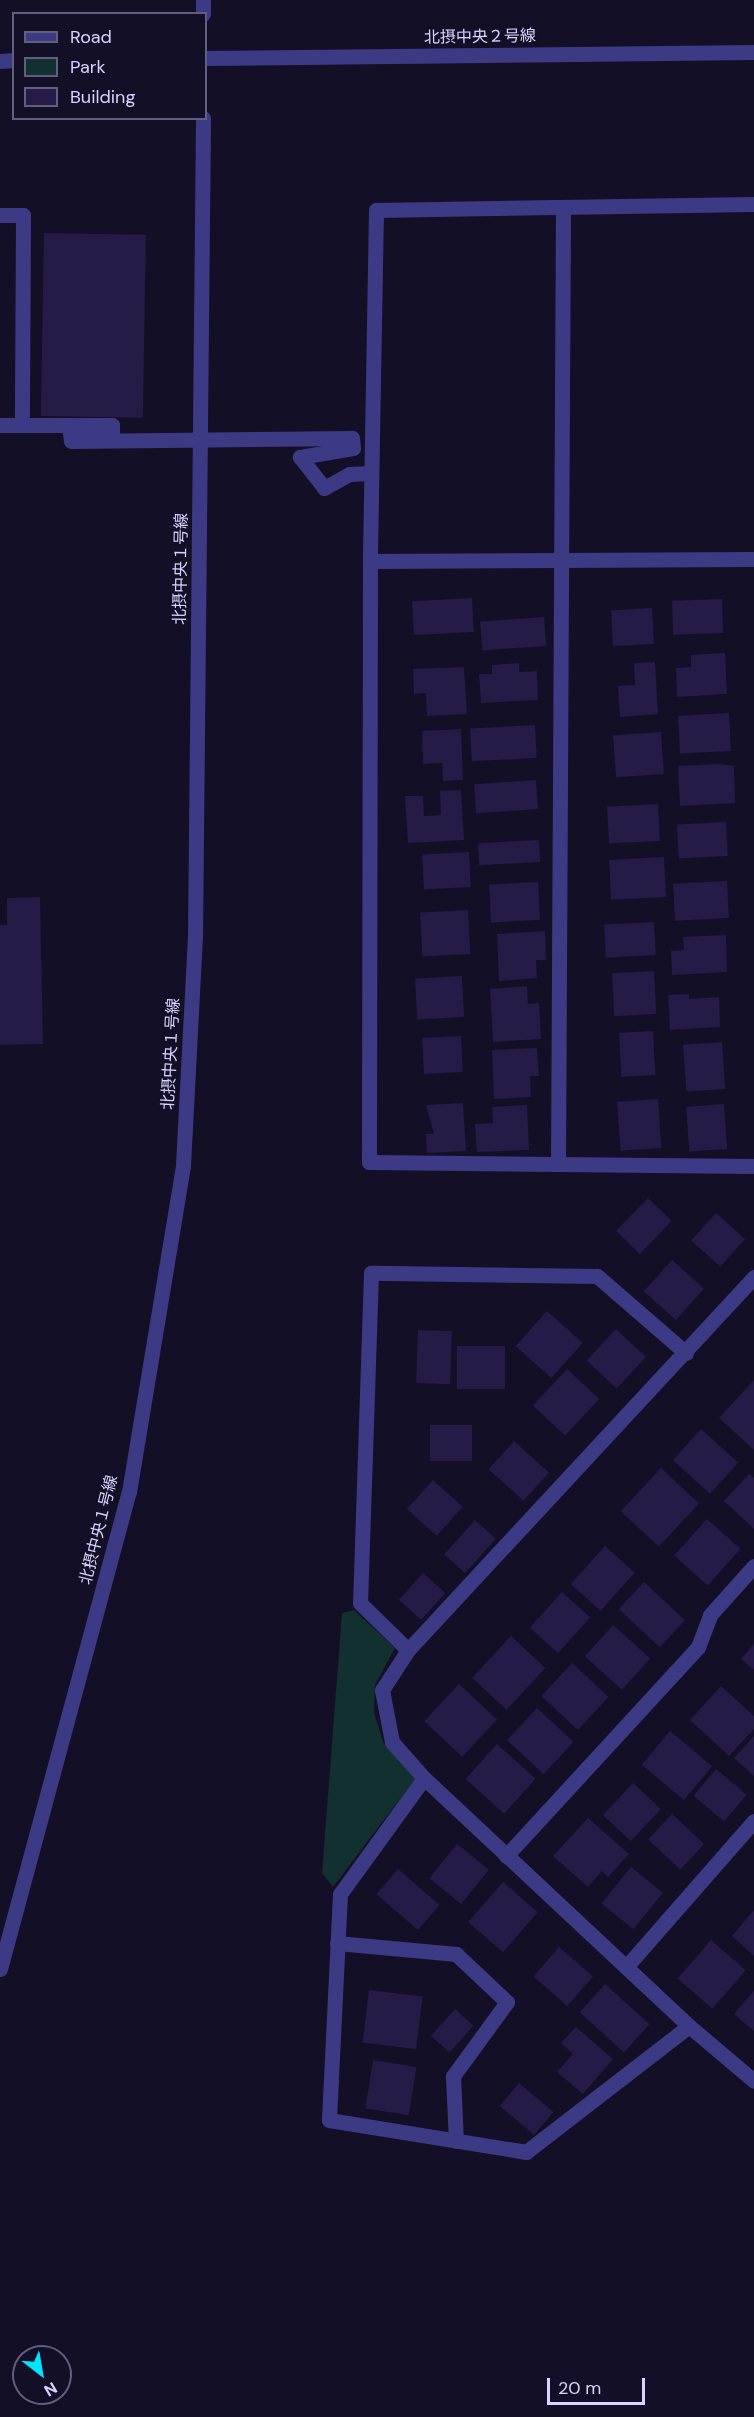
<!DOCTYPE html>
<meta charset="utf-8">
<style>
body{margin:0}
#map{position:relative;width:754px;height:2417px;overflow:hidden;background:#130f26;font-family:"DM Sans","Noto Sans JP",sans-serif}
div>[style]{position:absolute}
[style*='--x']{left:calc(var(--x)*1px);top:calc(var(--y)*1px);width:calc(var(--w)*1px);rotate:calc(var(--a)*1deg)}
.green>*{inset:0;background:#12302f}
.building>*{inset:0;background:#241b47;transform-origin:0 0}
.minor>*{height:15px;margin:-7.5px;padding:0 7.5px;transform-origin:7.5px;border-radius:7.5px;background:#3d3a85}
.tertiary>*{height:15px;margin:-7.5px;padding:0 7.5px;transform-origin:7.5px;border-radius:7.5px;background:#3d3a85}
.pedestrian-bridge>*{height:15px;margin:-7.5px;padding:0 7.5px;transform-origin:7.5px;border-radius:7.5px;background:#3d3a85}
span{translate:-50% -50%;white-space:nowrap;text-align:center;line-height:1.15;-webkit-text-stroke:4.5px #130f26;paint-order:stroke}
.street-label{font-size:16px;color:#d9d4ff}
.legend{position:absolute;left:12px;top:12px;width:195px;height:108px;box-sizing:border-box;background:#130f26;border:2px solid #625e7d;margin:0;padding:8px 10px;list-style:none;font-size:18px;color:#d9d4ff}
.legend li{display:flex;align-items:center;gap:12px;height:30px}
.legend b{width:30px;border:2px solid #625e7d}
.north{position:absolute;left:12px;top:2345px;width:60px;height:60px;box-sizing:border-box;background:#130f26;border:2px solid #625e7d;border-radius:50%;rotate:149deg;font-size:16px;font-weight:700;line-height:24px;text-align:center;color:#d9d4ff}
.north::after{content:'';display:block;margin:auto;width:21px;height:27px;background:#00e5ff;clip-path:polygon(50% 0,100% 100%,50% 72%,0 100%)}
.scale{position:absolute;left:547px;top:2378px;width:98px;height:27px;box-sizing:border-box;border:3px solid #d9d4ff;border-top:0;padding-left:8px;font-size:18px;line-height:21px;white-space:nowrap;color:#d9d4ff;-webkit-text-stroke:4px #130f26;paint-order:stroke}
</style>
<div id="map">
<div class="green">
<div style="clip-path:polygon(354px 1610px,395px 1648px,375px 1685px,374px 1712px,383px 1742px,415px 1779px,333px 1887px,322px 1873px,342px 1613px)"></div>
</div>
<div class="building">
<div style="left:44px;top:233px;width:102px;height:183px;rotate:1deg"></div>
<div style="left:472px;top:598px;width:34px;height:60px;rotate:87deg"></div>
<div style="left:722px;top:599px;width:34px;height:50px;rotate:88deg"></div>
<div style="left:652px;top:608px;width:36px;height:41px;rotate:87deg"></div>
<div style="left:544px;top:617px;width:29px;height:64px;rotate:86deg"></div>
<div style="clip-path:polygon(725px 653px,727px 694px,677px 697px,676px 668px,691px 667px,691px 655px)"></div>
<div style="clip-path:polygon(655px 662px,658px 714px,620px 717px,618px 686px,635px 685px,634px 663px)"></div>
<div style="clip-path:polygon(519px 663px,519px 672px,537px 671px,538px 700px,481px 703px,479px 674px,492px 674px,492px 665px)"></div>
<div style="clip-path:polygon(464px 667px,467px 714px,427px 716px,426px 693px,414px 694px,413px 669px)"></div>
<div style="left:729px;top:713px;width:38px;height:51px;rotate:87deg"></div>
<div style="left:535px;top:725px;width:33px;height:65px;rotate:87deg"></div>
<div style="clip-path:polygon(461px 729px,463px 780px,443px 781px,442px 763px,423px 764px,422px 731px)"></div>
<div style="left:661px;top:732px;width:42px;height:48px;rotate:86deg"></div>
<div style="clip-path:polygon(719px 764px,734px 766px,735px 803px,680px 806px,678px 766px)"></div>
<div style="left:536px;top:780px;width:29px;height:62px;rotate:86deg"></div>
<div style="clip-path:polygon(461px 790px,464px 840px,408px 843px,405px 796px,423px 796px,424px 816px,441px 815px,440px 791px)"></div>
<div style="left:658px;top:804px;width:37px;height:51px;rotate:87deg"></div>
<div style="left:726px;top:822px;width:34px;height:49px;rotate:87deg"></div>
<div style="left:539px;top:840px;width:22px;height:61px;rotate:87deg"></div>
<div style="left:469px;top:852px;width:35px;height:47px;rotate:87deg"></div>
<div style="left:664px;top:857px;width:40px;height:55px;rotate:87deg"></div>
<div style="left:727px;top:881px;width:37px;height:54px;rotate:87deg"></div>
<div style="left:538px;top:882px;width:38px;height:49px;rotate:87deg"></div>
<div style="clip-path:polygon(40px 897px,43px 1044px,0 1045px,0 925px,7px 925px,7px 898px)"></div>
<div style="left:468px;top:910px;width:44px;height:48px;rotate:87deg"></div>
<div style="left:654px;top:922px;width:33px;height:50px;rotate:87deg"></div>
<div style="clip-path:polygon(545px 931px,546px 960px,536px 960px,537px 978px,499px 981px,497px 934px)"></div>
<div style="clip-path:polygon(726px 935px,727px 972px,672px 975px,671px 951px,684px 950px,683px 937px)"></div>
<div style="left:654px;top:971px;width:43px;height:42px;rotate:87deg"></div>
<div style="left:462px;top:976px;width:41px;height:47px;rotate:87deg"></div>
<div style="clip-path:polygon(527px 986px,528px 1004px,539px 1003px,541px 1039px,493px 1042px,490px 989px)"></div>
<div style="clip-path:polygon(689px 994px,689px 999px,719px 997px,720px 1027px,670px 1030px,668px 995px)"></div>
<div style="left:653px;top:1031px;width:44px;height:34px;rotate:87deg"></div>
<div style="left:461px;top:1036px;width:36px;height:39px;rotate:87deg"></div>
<div style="left:722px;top:1042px;width:47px;height:39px;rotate:86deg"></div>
<div style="clip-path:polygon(537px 1048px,539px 1076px,530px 1076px,531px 1097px,494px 1099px,492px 1050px)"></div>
<div style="left:658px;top:1099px;width:49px;height:41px;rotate:86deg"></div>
<div style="clip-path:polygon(463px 1103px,466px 1151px,427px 1153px,426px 1134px,434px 1134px,426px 1105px)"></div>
<div style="left:724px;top:1104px;width:45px;height:38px;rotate:86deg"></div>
<div style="clip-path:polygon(527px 1105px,529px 1150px,477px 1152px,475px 1124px,493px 1123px,492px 1107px)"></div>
<div style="left:648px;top:1198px;width:33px;height:46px;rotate:44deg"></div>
<div style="left:716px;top:1213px;width:39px;height:37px;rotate:42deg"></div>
<div style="left:672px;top:1260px;width:43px;height:42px;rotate:42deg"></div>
<div style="left:547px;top:1311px;width:48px;height:47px;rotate:42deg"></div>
<div style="left:616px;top:1329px;width:41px;height:43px;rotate:43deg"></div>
<div style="left:418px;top:1330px;width:34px;height:53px;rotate:2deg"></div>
<div style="left:457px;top:1346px;width:48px;height:43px"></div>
<div style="left:567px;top:1369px;width:44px;height:50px;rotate:43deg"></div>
<div style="clip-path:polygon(754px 1380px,754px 1450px,719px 1418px)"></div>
<div style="left:430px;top:1425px;width:42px;height:36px"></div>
<div style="left:701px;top:1429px;width:50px;height:42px;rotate:42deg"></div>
<div style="left:514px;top:1441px;width:47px;height:38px;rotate:42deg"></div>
<div style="left:661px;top:1468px;width:52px;height:59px;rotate:43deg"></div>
<div style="clip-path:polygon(749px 1474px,754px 1478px,754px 1529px,724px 1501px)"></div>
<div style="left:433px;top:1480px;width:40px;height:39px;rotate:42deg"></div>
<div style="left:707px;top:1519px;width:45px;height:49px;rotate:42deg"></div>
<div style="left:475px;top:1520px;width:28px;height:46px;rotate:42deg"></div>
<div style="left:605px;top:1546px;width:40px;height:51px;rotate:42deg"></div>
<div style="left:423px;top:1573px;width:30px;height:36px;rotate:42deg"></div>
<div style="left:644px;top:1582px;width:56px;height:37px;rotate:43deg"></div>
<div style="left:562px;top:1592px;width:38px;height:48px;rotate:42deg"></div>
<div style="left:613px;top:1625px;width:50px;height:42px;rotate:42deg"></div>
<div style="left:511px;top:1636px;width:47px;height:57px;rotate:43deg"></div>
<div style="clip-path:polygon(754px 1644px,754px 1670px,741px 1659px)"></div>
<div style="left:572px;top:1663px;width:50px;height:45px;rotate:43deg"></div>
<div style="left:459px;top:1684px;width:52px;height:51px;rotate:43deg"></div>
<div style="clip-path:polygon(721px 1686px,754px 1716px,754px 1729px,729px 1756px,690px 1720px)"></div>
<div style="left:537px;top:1708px;width:50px;height:44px;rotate:43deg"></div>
<div style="left:670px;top:1731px;width:55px;height:44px;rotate:40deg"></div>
<div style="clip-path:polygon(754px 1736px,754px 1776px,734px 1758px)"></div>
<div style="left:497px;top:1744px;width:52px;height:47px;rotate:42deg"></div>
<div style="left:716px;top:1769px;width:40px;height:35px;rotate:40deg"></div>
<div style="left:633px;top:1783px;width:38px;height:44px;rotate:43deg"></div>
<div style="left:672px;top:1814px;width:44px;height:35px;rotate:43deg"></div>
<div style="clip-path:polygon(588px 1818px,629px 1854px,608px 1877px,602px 1871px,588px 1887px,553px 1856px)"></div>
<div style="left:457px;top:1844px;width:41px;height:44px;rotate:39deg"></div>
<div style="left:631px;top:1867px;width:41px;height:47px;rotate:39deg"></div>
<div style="left:398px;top:1869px;width:55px;height:33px;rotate:41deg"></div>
<div style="left:503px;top:1882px;width:46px;height:53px;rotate:41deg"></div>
<div style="clip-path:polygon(754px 1910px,754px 1956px,732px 1936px)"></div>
<div style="left:711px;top:1940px;width:46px;height:51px;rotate:41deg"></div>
<div style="left:559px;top:1947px;width:45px;height:39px;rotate:41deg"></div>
<div style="left:605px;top:1984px;width:60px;height:38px;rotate:42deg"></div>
<div style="left:369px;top:1990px;width:54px;height:53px;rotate:7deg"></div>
<div style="clip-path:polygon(754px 1991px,754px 2031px,734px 2014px)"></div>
<div style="left:455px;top:2009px;width:25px;height:36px;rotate:42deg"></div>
<div style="clip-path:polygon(576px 2027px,613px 2059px,583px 2094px,557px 2072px,573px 2054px,561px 2043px)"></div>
<div style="left:373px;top:2060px;width:44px;height:49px;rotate:9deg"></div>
<div style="left:519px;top:2083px;width:45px;height:30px;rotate:40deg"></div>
</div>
<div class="minor">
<div style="--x:754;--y:204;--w:378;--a:179.1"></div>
<div style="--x:376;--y:210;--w:351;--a:91"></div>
<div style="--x:370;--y:561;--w:601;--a:90.1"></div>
<div style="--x:369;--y:1162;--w:385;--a:0.6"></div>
<div style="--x:0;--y:215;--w:23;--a:0"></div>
<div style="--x:23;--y:215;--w:210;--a:90.3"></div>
<div style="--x:22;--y:425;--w:22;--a:180"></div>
<div style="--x:370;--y:561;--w:384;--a:-0.3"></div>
<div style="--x:558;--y:1162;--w:955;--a:-89.7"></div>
<div style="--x:686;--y:1353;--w:118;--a:-139.1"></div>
<div style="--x:597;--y:1276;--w:226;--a:-179.2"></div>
<div style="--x:371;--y:1273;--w:330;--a:91.9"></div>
<div style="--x:360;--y:1603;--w:67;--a:44.4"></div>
<div style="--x:408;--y:1650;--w:48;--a:123"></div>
<div style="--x:382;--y:1690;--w:53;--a:79.1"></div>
<div style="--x:392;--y:1742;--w:48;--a:48.4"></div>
<div style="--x:424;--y:1778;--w:143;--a:125.9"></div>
<div style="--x:340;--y:1894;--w:226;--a:92.8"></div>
<div style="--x:329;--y:2120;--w:200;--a:9.2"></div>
<div style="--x:526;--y:2152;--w:206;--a:-37.7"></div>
<div style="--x:689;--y:2026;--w:85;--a:40.2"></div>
<div style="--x:408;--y:1650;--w:509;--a:-47.15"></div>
<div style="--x:424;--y:1778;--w:363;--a:43.1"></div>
<div style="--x:506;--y:1856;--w:284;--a:-47.4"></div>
<div style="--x:698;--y:1647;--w:34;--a:-69"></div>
<div style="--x:710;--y:1615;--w:66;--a:-48.1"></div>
<div style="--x:337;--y:1943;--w:120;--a:5.3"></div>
<div style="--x:456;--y:1954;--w:70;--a:43.3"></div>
<div style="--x:507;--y:2002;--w:92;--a:126.1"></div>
<div style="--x:453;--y:2076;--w:65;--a:87.4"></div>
<div style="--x:626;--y:1967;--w:194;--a:-48.8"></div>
</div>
<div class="tertiary">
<div style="--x:203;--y:0;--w:14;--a:90"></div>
<div style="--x:206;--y:58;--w:548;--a:-0.63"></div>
<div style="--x:0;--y:61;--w:14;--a:-4"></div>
<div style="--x:0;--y:1969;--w:494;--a:-74.9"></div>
<div style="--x:129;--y:1492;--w:331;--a:-80.6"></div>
<div style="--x:183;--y:1165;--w:227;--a:-87"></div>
<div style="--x:195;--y:938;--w:820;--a:-89.44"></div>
</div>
<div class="pedestrian-bridge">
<div style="--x:22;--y:425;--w:90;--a:0"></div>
<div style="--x:112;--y:425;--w:8;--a:90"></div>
<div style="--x:112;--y:433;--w:42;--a:180"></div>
<div style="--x:70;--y:433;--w:8;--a:83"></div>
<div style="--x:71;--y:441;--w:281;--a:-0.6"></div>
<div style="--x:352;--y:438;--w:10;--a:84"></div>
<div style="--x:353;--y:448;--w:54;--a:170.4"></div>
<div style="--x:300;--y:457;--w:39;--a:52"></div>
<div style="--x:324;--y:488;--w:29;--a:-29"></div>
<div style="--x:349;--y:474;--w:21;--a:-3"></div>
</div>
<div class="street-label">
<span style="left:480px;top:37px;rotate:-1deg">北摂中央２号線</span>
<span style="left:181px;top:569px;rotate:-89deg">北摂中央１号線</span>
<span style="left:171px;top:1054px;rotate:-87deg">北摂中央１号線</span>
<span style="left:99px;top:1530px;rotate:-76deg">北摂中央１号線</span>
</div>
<ul class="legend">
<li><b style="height:8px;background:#3d3a85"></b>Road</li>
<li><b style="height:16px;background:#12302f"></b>Park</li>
<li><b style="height:16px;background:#241b47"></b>Building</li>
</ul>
<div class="north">N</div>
<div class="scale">20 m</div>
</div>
